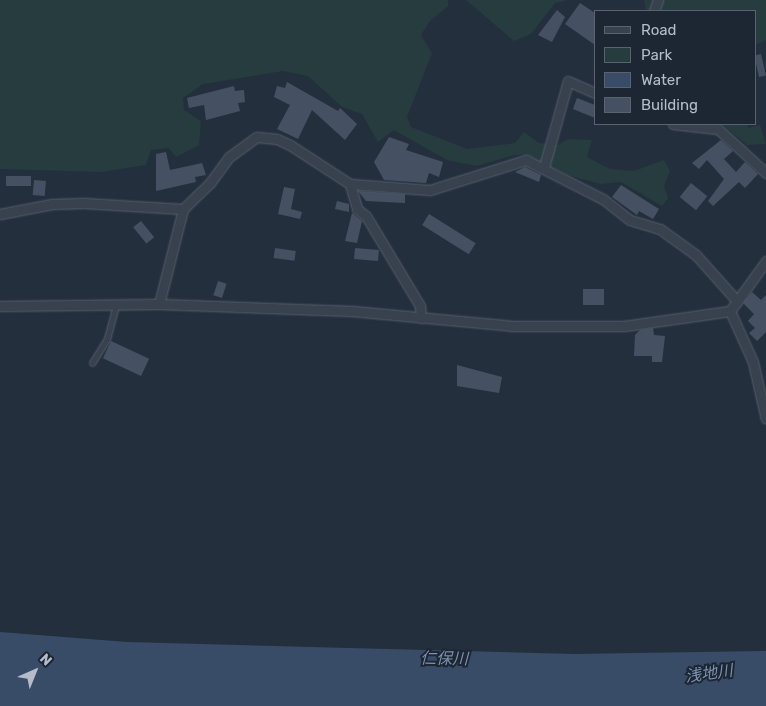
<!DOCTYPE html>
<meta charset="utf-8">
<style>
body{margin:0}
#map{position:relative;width:766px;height:706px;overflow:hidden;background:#242f3e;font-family:Rubik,"Noto Sans JP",sans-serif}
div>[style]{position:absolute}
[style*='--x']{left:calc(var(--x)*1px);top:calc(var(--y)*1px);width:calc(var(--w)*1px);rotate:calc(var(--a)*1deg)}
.green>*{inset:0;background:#263c3f}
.water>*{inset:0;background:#394c67}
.building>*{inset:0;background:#455162;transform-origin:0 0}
.roads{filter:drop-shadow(0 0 1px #565f6c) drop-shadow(0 0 1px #565f6c)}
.lane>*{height:4.5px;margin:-2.25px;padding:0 2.25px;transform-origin:2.25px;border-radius:2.25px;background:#38414e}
.street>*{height:9px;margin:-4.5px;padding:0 4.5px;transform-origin:4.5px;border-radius:4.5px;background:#38414e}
span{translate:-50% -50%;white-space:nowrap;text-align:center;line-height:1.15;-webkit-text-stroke:4px #1d2633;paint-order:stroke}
.water-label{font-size:16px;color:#7c92b1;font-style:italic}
.legend{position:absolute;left:594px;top:10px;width:162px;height:115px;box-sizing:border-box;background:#1d2633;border:1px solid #59626f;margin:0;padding:6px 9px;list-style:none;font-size:15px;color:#b4bcc9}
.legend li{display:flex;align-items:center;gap:10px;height:25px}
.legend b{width:25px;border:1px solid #59626f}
.north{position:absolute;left:10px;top:646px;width:50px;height:50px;-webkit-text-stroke:4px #1d2633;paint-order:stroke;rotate:44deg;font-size:14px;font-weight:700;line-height:20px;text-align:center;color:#b4bcc9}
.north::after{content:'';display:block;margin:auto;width:18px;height:22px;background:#b4bcc9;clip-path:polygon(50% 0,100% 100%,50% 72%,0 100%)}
</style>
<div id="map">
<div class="green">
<div style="clip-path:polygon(0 0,448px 0,448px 6px,430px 21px,421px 35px,432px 53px,407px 117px,411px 127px,467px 149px,515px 143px,524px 132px,539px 143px,558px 145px,568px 139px,592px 140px,587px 157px,610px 169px,634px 171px,664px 160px,670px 171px,664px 186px,668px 198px,662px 206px,621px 182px,600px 184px,568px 175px,528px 155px,514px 155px,477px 166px,447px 160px,394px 130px,378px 142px,362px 114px,342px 107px,308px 76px,283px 71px,203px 84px,183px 98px,184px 110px,201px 121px,199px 145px,176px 157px,169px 148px,151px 150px,146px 165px,101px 172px,0 169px)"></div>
<div style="clip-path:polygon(466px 0,568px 0,555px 3px,531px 34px,514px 41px)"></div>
<div style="clip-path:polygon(644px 0,766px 0,766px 40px,755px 45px,755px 11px,646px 11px)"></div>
<div style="clip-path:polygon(722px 124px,746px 124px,749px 128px,760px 125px,766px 144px,747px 145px)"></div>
</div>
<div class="water">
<div style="clip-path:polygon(0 632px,127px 642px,575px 654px,766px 651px,766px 706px,0 706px)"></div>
</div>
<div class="building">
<div style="clip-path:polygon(580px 3px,595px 13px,595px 45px,565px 24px)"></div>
<div style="clip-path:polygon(557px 10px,565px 17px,552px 42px,538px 35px)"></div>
<div style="left:761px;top:54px;width:22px;height:7px;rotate:77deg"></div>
<div style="clip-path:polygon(287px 82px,338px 111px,340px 108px,357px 124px,345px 140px,312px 110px,298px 139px,277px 129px,290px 105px,274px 97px,277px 86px,285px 88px)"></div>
<div style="clip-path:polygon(234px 86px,235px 91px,244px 90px,245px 102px,238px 103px,240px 111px,206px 120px,204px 105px,189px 108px,187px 98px)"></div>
<div style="clip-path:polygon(577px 98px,595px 105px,595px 118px,573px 109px)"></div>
<div style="clip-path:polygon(389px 137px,409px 144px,406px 150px,443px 162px,439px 177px,429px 173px,426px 183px,384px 180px,374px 162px)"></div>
<div style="clip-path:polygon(721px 140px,733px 151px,724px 159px,736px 172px,745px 162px,758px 174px,745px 188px,739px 182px,713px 206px,708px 201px,724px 179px,707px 160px,699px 169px,692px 163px)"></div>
<div style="clip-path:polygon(166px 152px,170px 170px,202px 163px,206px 175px,195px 177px,196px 182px,156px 191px,156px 154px)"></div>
<div style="clip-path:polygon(525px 167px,541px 175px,539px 182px,515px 172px)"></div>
<div style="left:6px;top:176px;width:25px;height:10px"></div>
<div style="left:34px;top:180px;width:12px;height:15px;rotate:5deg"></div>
<div style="left:691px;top:183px;width:21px;height:18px;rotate:39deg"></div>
<div style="clip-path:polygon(621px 185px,659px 209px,653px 219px,639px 211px,637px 215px,612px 197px)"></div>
<div style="clip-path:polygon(284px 187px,295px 189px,291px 209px,302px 212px,300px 219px,278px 214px)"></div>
<div style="clip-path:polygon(358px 191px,405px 194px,405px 203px,366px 201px)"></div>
<div style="clip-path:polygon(337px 201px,349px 204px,349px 212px,335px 209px)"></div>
<div style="clip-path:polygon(352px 213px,362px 221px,357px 243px,345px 241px)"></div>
<div style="left:429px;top:214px;width:55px;height:13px;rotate:32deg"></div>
<div style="left:141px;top:221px;width:21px;height:10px;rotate:51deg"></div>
<div style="left:275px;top:248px;width:21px;height:10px;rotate:8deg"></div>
<div style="left:355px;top:248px;width:24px;height:11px;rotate:5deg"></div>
<div style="left:218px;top:281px;width:9px;height:15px;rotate:18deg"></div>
<div style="left:583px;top:289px;width:21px;height:16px"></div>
<div style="clip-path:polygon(752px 292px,761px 300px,766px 295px,766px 332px,757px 341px,749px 333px,755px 328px,748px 321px,754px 314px,743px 303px)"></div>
<div style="clip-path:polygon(653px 328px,654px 335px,665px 336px,662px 362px,652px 362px,652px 356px,634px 356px,635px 335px,640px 330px)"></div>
<div style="left:111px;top:341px;width:42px;height:19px;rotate:25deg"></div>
<div style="clip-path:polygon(457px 365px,502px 377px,499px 393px,457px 386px)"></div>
</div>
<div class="roads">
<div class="lane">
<div style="--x:92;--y:363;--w:28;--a:-58"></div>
<div style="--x:107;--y:339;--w:35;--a:-75"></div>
</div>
<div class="street">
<div style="--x:654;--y:11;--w:12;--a:-70"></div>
<div style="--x:673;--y:124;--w:45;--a:6.3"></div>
<div style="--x:718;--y:129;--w:65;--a:42.5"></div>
<div style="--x:544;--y:167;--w:89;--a:-74.4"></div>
<div style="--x:568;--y:81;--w:30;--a:24"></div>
<div style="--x:350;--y:184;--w:26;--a:74"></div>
<div style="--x:357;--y:209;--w:11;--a:38"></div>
<div style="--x:366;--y:216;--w:105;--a:59"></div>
<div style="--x:420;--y:306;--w:12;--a:85"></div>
<div style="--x:0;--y:214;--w:53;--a:-10.9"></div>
<div style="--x:52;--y:204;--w:32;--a:-2"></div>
<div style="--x:84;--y:203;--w:99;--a:3.5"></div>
<div style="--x:159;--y:304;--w:98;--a:-75.8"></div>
<div style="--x:183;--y:209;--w:37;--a:-44"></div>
<div style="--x:210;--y:183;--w:32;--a:-54"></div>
<div style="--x:229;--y:157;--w:34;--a:-36"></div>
<div style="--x:257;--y:137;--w:20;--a:6"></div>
<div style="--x:277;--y:139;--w:14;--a:25"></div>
<div style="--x:290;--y:145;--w:72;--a:33"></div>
<div style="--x:350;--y:184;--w:80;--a:4.3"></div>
<div style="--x:430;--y:190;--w:101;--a:-17.4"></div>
<div style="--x:526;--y:160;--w:86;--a:26.9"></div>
<div style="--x:603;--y:199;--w:34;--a:38"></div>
<div style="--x:630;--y:220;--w:31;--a:17"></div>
<div style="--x:660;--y:229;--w:44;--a:35.8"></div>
<div style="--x:696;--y:255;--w:62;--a:48.3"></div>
<div style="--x:0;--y:306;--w:159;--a:-0.7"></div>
<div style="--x:159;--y:304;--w:193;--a:2.1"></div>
<div style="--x:352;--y:311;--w:164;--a:5.3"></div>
<div style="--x:515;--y:326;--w:109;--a:0"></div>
<div style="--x:624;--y:326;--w:107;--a:-8.1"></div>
<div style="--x:730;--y:311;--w:62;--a:-54.2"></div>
<div style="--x:730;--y:311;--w:56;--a:65.7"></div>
<div style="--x:753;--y:362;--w:58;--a:77.2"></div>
</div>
</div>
<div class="water-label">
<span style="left:444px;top:659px;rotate:1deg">仁保川</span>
<span style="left:709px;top:674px;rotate:-8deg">浅地川</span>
</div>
<ul class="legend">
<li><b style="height:6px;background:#38414e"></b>Road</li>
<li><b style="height:14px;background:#263c3f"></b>Park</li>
<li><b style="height:14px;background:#394c67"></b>Water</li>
<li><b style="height:14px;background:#455162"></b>Building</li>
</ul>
<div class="north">N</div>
</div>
